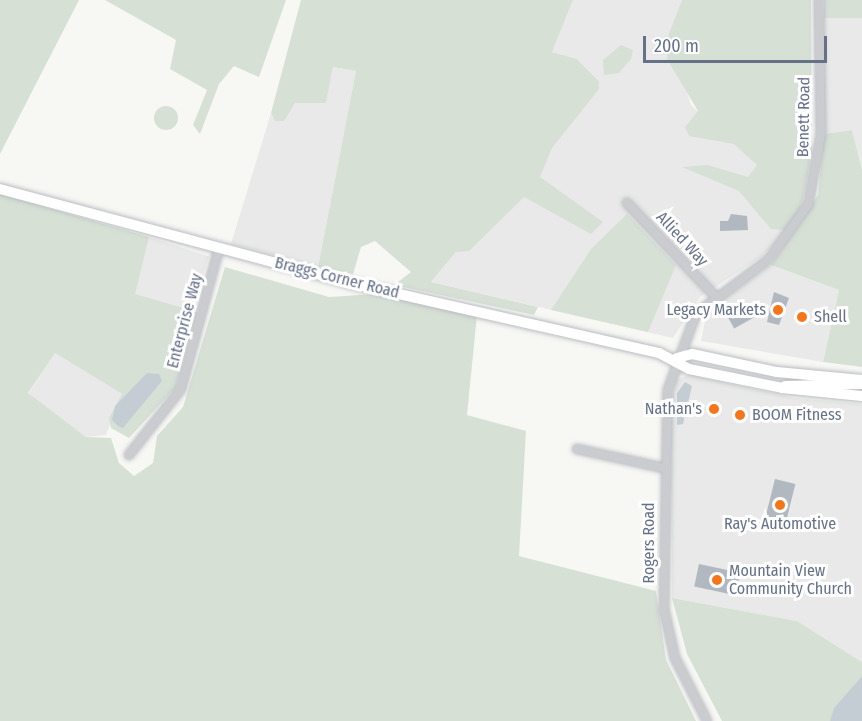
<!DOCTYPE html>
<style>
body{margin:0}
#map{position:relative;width:862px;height:721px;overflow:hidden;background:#f7f8f4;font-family:"Fira Sans Condensed",sans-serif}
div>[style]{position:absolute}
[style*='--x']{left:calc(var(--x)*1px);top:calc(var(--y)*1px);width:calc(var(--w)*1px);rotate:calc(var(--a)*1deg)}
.built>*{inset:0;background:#e8e9e8;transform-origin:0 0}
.green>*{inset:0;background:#d7e0d5;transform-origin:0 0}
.round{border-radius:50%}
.water>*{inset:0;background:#c5cdd4}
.building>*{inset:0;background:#b2b8c0;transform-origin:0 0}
.roads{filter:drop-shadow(0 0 2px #babdc2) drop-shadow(0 0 2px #babdc2)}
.minor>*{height:8px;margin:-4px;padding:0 4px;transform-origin:4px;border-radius:4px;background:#caccd0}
.major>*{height:10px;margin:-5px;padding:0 5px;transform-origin:5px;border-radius:5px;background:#fff}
.dots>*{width:16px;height:16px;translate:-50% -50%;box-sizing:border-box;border:3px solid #fff;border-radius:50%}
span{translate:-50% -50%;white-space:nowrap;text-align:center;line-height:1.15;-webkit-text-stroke:6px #fff;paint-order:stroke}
.street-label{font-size:16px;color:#647189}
.poi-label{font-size:16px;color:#647189}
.right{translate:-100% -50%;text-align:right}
.left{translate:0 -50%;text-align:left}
.scale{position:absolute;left:643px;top:36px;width:184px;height:27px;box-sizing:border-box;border:3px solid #647189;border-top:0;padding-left:8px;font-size:18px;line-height:21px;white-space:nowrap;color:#647189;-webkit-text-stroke:4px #fff;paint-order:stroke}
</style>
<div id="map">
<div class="built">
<div style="clip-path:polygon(573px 0,682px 0,669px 33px,691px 105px,758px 165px,788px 230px,761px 257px,700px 297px,673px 338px,431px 282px,599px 81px,577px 59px,552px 52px)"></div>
<div style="clip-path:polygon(824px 18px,862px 18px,862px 170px,852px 130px,824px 134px)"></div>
<div style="clip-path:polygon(333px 67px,356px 71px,318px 267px,231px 244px,271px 113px,275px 121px,294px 103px,326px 103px)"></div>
<div style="left:149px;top:237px;width:63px;height:59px;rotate:18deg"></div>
<div style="clip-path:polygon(771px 265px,839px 290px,823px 362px,701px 341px,707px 311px)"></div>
<div style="clip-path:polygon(55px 353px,122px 394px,106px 435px,86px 437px,28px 394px)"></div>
<div style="clip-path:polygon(689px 375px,795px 398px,862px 404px,862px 662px,797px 621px,672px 598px,671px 404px,676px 380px)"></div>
</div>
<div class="green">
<div style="clip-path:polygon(0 0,79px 0,0 154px)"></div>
<div style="clip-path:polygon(105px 0,286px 0,259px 77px,234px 66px,219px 84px,200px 134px,193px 125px,207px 90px,170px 69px,176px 40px)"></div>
<div style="clip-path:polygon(301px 0,573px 0,552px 52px,577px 59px,599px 81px,599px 89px,552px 148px,540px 177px,603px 222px,591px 234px,524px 197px,469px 251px,456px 252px,431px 282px,538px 307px,534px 315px,394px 285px,411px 272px,375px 241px,361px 247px,353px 274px,318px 267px,356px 71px,333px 67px,326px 103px,295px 103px,284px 121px,275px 121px,271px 113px)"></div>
<div style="clip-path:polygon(682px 0,811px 0,812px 153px,802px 204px,788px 230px,771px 229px,739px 191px,682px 167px,707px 165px,748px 177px,757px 165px,734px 144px,689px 136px,685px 127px,698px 111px,667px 59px,669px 33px)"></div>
<div style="left:824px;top:0;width:38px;height:18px"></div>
<div style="clip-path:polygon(621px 45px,633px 50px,631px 59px,619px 73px,604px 75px,603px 60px)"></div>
<div class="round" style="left:154px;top:106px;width:24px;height:24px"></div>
<div style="clip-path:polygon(852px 130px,862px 170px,862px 367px,823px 362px,839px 290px,771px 265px,818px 195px,824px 134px)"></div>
<div style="clip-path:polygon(0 194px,149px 237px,135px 294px,197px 312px,176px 387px,129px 438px,111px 428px,109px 418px,122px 394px,55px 353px,28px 393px,86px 437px,111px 438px,119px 463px,134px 476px,153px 463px,157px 436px,183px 407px,225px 267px,329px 297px,375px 294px,477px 315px,467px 415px,526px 431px,519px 556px,656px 591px,666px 660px,696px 721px,0 721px)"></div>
<div style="clip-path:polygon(627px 214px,676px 265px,648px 332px,551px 310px,591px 249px)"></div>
<div style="clip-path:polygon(672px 598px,797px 621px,862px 662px,862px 721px,722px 721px,687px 654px)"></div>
</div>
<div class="water">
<div style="clip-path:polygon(147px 373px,159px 374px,162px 381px,123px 428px,118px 426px,112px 420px,115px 406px)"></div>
<div style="clip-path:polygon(685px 382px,692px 386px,683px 424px,677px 425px,677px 393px)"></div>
<div style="clip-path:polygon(862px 676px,862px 721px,830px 721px,834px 708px)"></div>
</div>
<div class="building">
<div style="clip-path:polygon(731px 214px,747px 216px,748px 230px,720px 231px,720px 221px,728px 221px)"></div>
<div style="clip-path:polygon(774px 292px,789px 298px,779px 325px,767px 322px)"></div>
<div style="left:748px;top:306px;width:13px;height:23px;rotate:61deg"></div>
<div style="left:775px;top:479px;width:21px;height:48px;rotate:14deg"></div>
<div style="left:699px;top:564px;width:42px;height:23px;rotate:12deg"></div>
</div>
<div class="roads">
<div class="minor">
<div style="--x:627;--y:203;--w:128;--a:46.6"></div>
<div style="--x:577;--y:449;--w:89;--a:12.3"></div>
<div style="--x:129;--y:455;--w:84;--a:-51.8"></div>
<div style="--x:181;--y:389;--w:146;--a:-74.9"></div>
<div style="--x:707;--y:721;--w:71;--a:-116.9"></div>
<div style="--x:675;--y:658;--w:50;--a:-102.7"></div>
<div style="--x:664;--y:609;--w:219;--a:-89"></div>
<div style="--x:668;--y:390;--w:81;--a:-69.8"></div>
<div style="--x:696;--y:314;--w:90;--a:-36.9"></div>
<div style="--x:768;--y:260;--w:68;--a:-54"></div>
<div style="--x:808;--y:205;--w:72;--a:-79.6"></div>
<div style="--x:821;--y:134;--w:134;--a:-90.9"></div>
</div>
<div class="major">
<div style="--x:0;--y:189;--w:372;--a:15"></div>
<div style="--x:359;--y:285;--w:308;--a:12.8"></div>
<div style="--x:659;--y:353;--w:34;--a:28"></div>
<div style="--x:689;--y:369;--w:95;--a:11.5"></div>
<div style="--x:782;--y:388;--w:80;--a:5.7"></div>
<div style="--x:677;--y:358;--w:16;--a:-15"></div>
<div style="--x:692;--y:354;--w:87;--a:12"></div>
<div style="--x:777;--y:372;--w:85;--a:5.4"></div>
<div style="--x:785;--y:386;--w:76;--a:-1.5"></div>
</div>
</div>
<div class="dots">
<div style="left:778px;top:310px;background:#f57518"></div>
<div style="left:802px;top:317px;background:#f57518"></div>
<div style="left:714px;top:409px;background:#f57518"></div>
<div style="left:740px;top:415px;background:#f57518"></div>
<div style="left:780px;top:505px;background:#f57518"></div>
<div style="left:717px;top:580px;background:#f57518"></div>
</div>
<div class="street-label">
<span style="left:804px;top:117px;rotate:-89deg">Benett Road</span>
<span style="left:682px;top:239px;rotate:47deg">Allied Way</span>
<span style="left:337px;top:278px;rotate:14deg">Braggs Corner Road</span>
<span style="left:185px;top:321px;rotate:-75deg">Enterprise Way</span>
<span style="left:649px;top:543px;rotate:-90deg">Rogers Road</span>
</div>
<div class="poi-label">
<span class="right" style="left:766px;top:310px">Legacy Markets</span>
<span class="left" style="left:814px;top:317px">Shell</span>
<span class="right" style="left:702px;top:409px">Nathan's</span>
<span class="left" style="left:752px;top:415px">BOOM Fitness</span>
<span style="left:780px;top:524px">Ray's Automotive</span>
<span class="left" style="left:729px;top:580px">Mountain View<br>Community Church</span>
</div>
<div class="scale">200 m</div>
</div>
